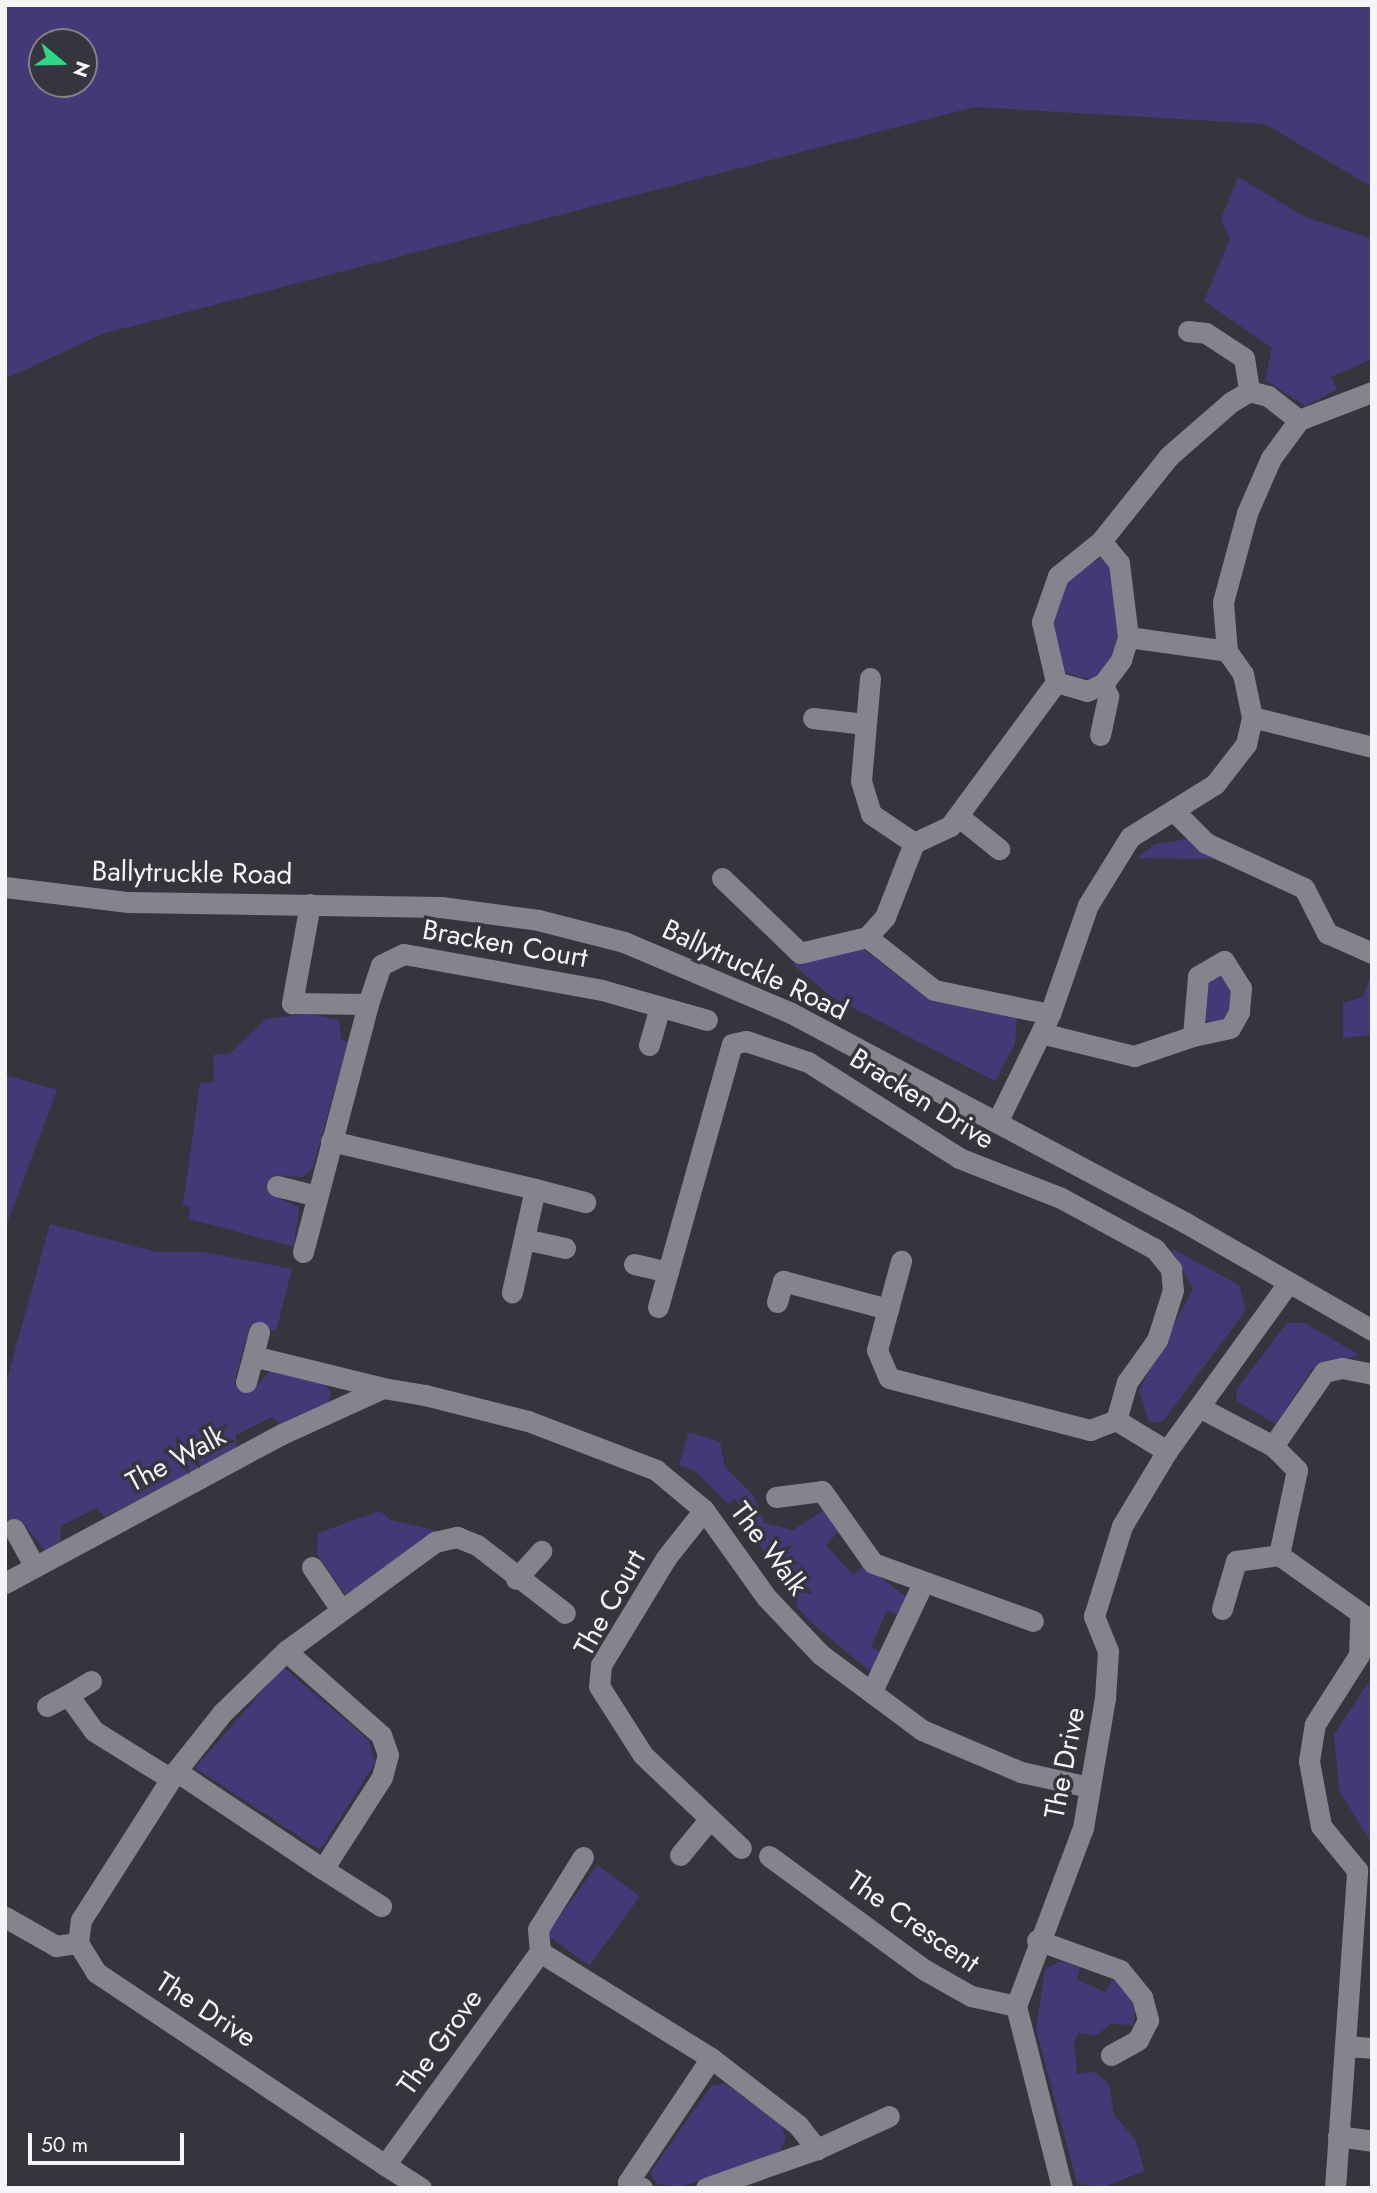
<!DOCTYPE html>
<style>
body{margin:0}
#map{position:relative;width:1377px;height:2193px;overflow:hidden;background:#35353d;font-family:Jost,sans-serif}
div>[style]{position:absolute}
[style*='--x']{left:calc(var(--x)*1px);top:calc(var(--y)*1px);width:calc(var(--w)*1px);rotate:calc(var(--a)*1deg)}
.green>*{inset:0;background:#423a76;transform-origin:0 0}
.street>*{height:21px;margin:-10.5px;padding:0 10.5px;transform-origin:10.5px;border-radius:10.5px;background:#84848d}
.secondary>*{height:21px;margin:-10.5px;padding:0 10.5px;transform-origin:10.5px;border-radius:10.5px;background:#84848d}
span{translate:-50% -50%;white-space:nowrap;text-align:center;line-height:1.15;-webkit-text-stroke:7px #35353d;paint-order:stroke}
.street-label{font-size:28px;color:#f4f4f9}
.frame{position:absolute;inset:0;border:7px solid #f4f4f9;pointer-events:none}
.north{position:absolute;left:28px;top:28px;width:70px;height:70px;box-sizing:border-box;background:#35353d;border:2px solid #818188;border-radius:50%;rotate:109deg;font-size:19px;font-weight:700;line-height:28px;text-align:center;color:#f4f4f9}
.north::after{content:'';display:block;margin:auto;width:24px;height:32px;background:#2ad885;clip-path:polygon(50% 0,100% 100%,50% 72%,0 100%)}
.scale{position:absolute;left:28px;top:2133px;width:156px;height:32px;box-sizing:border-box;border:4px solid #f4f4f9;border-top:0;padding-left:9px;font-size:21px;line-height:24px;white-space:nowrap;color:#f4f4f9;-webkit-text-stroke:5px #35353d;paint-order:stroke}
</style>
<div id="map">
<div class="green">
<div style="clip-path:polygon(evenodd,5px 5px,1372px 5px,1372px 187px,1265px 124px,974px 107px,102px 334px,5px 379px,5px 5px,42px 42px,84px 42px,84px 84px,42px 84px,42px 42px)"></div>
<div style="clip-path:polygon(1238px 177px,1305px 217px,1372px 239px,1372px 359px,1331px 377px,1337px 389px,1306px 406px,1265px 380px,1272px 348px,1204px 301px,1230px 239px,1221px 219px)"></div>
<div style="clip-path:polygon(1100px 558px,1110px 563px,1119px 620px,1113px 661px,1098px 678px,1081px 678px,1061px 670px,1051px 620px,1064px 584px)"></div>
<div style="clip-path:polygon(1190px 839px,1216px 859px,1137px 858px,1155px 844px)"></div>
<div style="clip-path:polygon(844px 947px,863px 949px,931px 1001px,1017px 1016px,1015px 1044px,995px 1081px,832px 997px,792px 964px)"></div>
<div style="clip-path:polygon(1225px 969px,1233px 983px,1228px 1017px,1213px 1024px,1204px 1020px,1206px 978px)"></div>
<div style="clip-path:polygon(1372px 971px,1372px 1035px,1343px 1038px,1343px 1003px,1363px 997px)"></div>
<div style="clip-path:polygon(309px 1014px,339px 1020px,341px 1040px,348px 1042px,313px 1167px,303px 1177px,276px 1175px,270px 1194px,299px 1207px,294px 1247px,189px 1219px,190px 1207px,183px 1205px,200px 1083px,214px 1082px,213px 1055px,229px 1054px,266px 1019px)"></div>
<div style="clip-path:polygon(5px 1075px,57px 1090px,5px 1229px)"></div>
<div style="clip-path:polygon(50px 1224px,157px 1252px,203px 1252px,292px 1269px,276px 1331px,250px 1325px,234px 1384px,253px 1390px,270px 1371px,324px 1384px,331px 1392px,328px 1404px,282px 1426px,272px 1417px,236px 1435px,237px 1448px,105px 1517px,97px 1508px,61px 1526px,60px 1542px,45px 1551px,21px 1520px,5px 1529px,5px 1387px)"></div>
<div style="clip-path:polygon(1171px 1248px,1239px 1285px,1246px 1310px,1162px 1422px,1149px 1422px,1139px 1390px,1193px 1289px)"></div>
<div style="clip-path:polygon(1287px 1323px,1305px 1323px,1359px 1355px,1312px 1369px,1276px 1424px,1237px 1401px,1236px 1390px)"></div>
<div style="clip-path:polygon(689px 1432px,720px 1442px,725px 1467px,754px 1496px,764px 1523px,793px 1530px,827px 1508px,838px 1532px,826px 1545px,853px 1575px,864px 1565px,905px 1596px,903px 1617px,887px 1610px,871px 1647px,885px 1653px,880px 1665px,869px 1671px,811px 1622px,788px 1597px,799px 1589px,751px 1537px,759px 1531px,735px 1499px,728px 1504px,694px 1470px,679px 1465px)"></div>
<div style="clip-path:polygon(380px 1511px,391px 1520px,438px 1531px,346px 1596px,317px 1554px,318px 1533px)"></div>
<div style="clip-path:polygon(283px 1667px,369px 1740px,375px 1763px,320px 1850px,195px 1768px)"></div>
<div style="clip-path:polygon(1372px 1677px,1372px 1844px,1339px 1790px,1334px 1735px)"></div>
<div style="left:597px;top:1865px;width:53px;height:86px;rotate:36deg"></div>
<div style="clip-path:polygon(1061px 1961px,1080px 1967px,1077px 1980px,1106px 1992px,1112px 1980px,1118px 1982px,1137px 2004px,1133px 2025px,1111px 2024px,1097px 2035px,1079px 2033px,1074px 2041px,1077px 2074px,1095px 2072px,1109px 2084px,1114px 2115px,1136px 2140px,1144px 2171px,1101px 2188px,1077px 2183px,1036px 2029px,1045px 1969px)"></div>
<div style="clip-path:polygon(725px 2083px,782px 2126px,786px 2139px,779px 2152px,678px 2188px,656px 2183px,650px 2173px,711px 2086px)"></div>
</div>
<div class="street">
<div style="--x:1188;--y:331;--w:18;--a:6"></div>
<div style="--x:1206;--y:333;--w:45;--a:33.3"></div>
<div style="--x:1244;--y:358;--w:33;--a:81"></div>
<div style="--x:1128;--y:637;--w:100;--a:8"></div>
<div style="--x:870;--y:678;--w:103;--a:95"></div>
<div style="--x:861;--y:781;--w:34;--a:73"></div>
<div style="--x:871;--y:814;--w:52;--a:34"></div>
<div style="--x:914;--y:843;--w:40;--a:-25"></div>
<div style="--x:950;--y:826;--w:179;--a:-53.6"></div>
<div style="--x:1056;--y:682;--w:62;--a:-103.1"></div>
<div style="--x:1042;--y:622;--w:49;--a:-70.8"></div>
<div style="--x:1058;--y:576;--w:55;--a:-39.1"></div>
<div style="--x:1101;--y:541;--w:109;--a:-51.3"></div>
<div style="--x:1169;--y:456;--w:82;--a:-41.1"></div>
<div style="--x:1231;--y:402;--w:21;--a:-31"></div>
<div style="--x:1249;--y:391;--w:20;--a:15"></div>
<div style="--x:1268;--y:396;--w:39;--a:38"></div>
<div style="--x:1056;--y:682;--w:32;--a:16"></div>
<div style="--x:1087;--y:691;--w:17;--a:-24"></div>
<div style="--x:1103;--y:684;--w:30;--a:-53"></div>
<div style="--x:1121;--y:660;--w:24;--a:-73"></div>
<div style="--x:1128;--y:637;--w:75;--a:-96.9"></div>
<div style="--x:1119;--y:563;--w:28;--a:-129"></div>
<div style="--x:1252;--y:717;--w:124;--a:14"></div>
<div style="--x:813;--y:718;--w:52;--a:6.6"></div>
<div style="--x:1100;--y:735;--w:40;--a:-78"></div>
<div style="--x:1108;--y:696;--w:13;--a:-113"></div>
<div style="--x:1175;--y:812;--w:44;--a:45"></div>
<div style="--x:1206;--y:843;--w:108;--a:24.7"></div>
<div style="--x:1304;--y:888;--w:51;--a:62.9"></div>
<div style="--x:1327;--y:933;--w:49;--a:24"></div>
<div style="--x:958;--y:816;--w:53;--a:38.8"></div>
<div style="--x:722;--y:878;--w:108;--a:43.9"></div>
<div style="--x:800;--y:953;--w:69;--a:-13.4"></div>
<div style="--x:867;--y:937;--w:27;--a:-48"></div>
<div style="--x:885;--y:917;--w:79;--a:-68.6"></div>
<div style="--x:310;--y:904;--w:101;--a:100.3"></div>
<div style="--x:292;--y:1003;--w:76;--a:0.8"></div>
<div style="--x:368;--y:1004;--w:41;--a:-71.6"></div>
<div style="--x:381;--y:965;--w:25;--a:-26"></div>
<div style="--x:404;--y:954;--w:201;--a:10.3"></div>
<div style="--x:602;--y:990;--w:109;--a:15.9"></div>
<div style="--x:867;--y:937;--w:85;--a:38.3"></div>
<div style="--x:934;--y:990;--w:118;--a:11.7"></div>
<div style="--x:1050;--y:1014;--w:120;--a:116.1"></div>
<div style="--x:1050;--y:1014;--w:115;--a:-70.8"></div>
<div style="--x:1088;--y:905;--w:80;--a:-58.3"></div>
<div style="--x:1130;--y:837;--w:100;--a:-31.9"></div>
<div style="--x:1215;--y:784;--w:51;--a:-52.2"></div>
<div style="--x:1246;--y:744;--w:28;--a:-77"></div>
<div style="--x:1252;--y:717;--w:44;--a:-101.8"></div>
<div style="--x:1243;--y:674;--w:28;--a:-125"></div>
<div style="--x:1227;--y:651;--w:49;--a:-94.7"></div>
<div style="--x:1223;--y:602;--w:92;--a:-74.9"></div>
<div style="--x:1247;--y:513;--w:60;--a:-66.4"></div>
<div style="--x:1271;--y:458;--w:47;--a:-53.6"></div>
<div style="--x:1299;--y:420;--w:78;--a:-21"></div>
<div style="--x:1045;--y:1034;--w:92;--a:13.9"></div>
<div style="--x:1134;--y:1056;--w:62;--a:-18.7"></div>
<div style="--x:1193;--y:1036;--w:60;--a:-85.2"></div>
<div style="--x:1198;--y:976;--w:30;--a:-30"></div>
<div style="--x:1224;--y:961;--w:32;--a:58"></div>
<div style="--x:1241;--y:988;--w:24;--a:95"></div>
<div style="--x:1239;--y:1012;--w:18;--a:119"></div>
<div style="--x:1230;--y:1028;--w:38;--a:168"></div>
<div style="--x:649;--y:1045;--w:40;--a:-74"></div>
<div style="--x:331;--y:1141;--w:210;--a:13.2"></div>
<div style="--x:535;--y:1189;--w:106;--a:102.6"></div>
<div style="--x:277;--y:1186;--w:41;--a:14"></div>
<div style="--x:535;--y:1189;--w:52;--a:14.6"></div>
<div style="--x:524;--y:1239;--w:42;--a:12.4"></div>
<div style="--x:303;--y:1252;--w:256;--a:-75.3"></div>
<div style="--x:634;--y:1264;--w:35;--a:13"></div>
<div style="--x:777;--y:1302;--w:22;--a:-74"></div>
<div style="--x:783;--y:1281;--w:109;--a:14.9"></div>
<div style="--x:888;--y:1309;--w:42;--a:105"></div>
<div style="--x:877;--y:1350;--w:30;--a:67"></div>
<div style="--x:889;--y:1378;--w:208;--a:14.5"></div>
<div style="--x:1090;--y:1430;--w:28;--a:-21"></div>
<div style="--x:658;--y:1307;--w:273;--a:-74.3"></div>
<div style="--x:732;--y:1044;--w:14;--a:-12"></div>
<div style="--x:746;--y:1041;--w:65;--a:18.7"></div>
<div style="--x:808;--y:1062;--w:179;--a:32.4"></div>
<div style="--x:959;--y:1158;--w:110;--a:21.4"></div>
<div style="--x:1061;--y:1198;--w:107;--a:28.5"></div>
<div style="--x:1155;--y:1249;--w:26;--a:51"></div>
<div style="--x:1171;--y:1269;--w:21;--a:85"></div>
<div style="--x:1173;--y:1290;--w:52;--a:107.7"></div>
<div style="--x:1157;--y:1340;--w:52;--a:125.5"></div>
<div style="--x:1127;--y:1382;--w:40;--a:106"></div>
<div style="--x:1116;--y:1420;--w:60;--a:31.3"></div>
<div style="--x:888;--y:1309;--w:50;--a:-74.8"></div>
<div style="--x:259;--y:1332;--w:25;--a:104"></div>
<div style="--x:253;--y:1356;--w:134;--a:13.8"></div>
<div style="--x:246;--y:1382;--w:27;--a:-75"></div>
<div style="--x:1199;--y:1407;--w:84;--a:27.8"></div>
<div style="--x:1273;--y:1446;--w:34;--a:45"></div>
<div style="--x:1297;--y:1470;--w:87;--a:102"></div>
<div style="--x:1279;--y:1555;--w:114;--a:35.4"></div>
<div style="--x:1273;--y:1446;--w:90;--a:-55.4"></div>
<div style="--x:1324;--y:1372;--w:18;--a:-13"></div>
<div style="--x:1342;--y:1368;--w:31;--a:11"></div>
<div style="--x:776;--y:1497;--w:46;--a:-7.4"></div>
<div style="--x:822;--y:1491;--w:88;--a:54.7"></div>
<div style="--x:873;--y:1563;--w:170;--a:19.9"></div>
<div style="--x:704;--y:1510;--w:61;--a:128.4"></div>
<div style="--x:666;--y:1558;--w:125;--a:121.3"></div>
<div style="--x:601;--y:1665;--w:21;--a:95"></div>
<div style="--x:599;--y:1686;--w:82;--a:57.5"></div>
<div style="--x:643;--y:1755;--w:135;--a:43.5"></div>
<div style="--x:14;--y:1529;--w:43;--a:61.1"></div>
<div style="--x:312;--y:1567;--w:50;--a:55.7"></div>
<div style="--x:516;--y:1579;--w:38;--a:-48"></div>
<div style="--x:5;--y:1583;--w:315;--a:-28.3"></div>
<div style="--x:282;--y:1434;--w:111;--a:-24.5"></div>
<div style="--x:383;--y:1388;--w:43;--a:9.5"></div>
<div style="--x:425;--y:1395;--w:106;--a:14.2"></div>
<div style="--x:528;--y:1421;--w:137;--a:20.9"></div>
<div style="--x:656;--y:1470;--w:62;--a:39.8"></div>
<div style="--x:704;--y:1510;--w:107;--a:54.5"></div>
<div style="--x:766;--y:1597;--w:79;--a:46.5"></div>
<div style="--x:820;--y:1654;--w:127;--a:36.7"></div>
<div style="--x:922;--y:1730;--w:108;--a:23"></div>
<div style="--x:1021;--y:1772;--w:70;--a:12.4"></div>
<div style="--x:1222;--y:1609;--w:50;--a:-73.7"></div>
<div style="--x:1236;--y:1561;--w:43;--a:-7.9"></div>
<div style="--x:91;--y:1681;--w:27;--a:149"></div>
<div style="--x:68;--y:1695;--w:44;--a:54.2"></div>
<div style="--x:94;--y:1731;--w:91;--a:31.9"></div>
<div style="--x:872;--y:1691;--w:117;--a:-64.7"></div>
<div style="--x:47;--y:1706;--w:24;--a:-28"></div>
<div style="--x:176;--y:1771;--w:177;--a:33.7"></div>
<div style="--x:323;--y:1869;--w:109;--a:-57.3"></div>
<div style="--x:382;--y:1777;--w:23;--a:-75"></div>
<div style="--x:388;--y:1755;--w:21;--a:-109"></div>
<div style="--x:381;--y:1735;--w:127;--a:-138.5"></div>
<div style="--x:680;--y:1855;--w:44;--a:-50.5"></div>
<div style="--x:769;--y:1856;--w:193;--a:36.2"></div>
<div style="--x:925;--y:1970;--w:53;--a:29.5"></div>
<div style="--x:971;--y:1996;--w:46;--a:12.5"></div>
<div style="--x:323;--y:1869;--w:69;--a:32.5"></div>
<div style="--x:5;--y:1917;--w:59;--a:29.6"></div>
<div style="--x:56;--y:1946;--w:22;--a:-8"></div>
<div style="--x:1037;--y:1940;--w:88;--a:19.9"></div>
<div style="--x:1120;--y:1970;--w:35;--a:51"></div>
<div style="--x:1142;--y:1997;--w:24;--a:75"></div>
<div style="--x:1148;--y:2020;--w:22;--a:117"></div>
<div style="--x:1138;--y:2040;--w:31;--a:151"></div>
<div style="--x:540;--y:1952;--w:201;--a:31.8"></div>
<div style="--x:711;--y:2058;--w:110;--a:37.6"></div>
<div style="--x:798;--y:2125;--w:31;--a:52"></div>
<div style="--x:817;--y:2149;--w:79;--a:-24.6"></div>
<div style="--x:1016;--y:2006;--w:190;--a:-69.4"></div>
<div style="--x:1083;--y:1828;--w:132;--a:-80.4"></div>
<div style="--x:1105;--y:1698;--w:47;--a:-86.3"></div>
<div style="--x:1108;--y:1651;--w:38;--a:-112"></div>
<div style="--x:1094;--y:1616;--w:94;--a:-72.7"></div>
<div style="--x:1122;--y:1526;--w:87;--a:-59"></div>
<div style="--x:1167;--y:1451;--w:208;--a:-54.2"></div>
<div style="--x:1016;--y:2006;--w:188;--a:75.8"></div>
<div style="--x:1345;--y:2046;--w:27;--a:4"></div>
<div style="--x:1338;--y:2136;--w:34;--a:8"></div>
<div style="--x:385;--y:2165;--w:348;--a:-146.3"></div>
<div style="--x:96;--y:1972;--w:34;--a:-122"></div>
<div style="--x:78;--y:1943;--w:23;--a:-83"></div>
<div style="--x:81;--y:1920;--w:177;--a:-57.5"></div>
<div style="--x:176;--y:1771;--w:75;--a:-51.5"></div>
<div style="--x:223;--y:1712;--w:88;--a:-44.1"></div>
<div style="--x:286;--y:1651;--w:185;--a:-36.2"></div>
<div style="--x:435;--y:1542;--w:23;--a:-13"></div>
<div style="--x:457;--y:1537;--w:22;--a:22"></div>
<div style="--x:477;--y:1545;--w:111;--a:37.7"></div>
<div style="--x:421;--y:2188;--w:43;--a:-147.4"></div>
<div style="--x:385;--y:2165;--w:263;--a:-54"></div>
<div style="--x:540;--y:1952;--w:23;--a:-95"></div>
<div style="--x:538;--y:1929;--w:85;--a:-58"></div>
<div style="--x:642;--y:2188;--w:15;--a:-157"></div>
<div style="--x:628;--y:2182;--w:149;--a:-56.2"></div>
<div style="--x:706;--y:2188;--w:118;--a:-19.4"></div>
<div style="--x:1335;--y:2188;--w:319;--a:-86"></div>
<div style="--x:1357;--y:1870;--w:57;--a:-129.3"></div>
<div style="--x:1321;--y:1826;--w:66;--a:-100.5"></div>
<div style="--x:1309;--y:1761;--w:37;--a:-81"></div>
<div style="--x:1315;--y:1724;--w:82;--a:-57.5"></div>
<div style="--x:1359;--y:1655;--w:38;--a:-88"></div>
</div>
<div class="secondary">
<div style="--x:5;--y:887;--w:124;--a:7"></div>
<div style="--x:128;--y:902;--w:313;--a:0.9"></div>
<div style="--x:441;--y:907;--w:98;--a:7.6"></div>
<div style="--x:538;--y:920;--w:89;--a:14.3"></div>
<div style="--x:624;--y:942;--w:181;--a:23"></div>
<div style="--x:791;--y:1013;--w:447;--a:28"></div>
<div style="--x:1186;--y:1223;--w:215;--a:29.9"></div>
</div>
<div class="street-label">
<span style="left:192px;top:873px;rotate:1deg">Ballytruckle Road</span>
<span style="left:505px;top:944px;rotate:10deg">Bracken Court</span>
<span style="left:755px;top:970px;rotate:25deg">Ballytruckle Road</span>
<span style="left:922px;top:1099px;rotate:32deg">Bracken Drive</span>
<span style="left:176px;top:1459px;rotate:-28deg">The Walk</span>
<span style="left:769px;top:1549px;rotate:53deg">The Walk</span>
<span style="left:610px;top:1603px;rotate:-61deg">The Court</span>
<span style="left:1065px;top:1763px;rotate:-79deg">The Drive</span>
<span style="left:913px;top:1922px;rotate:35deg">The Crescent</span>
<span style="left:206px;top:2010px;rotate:33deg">The Drive</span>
<span style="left:440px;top:2042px;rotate:-54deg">The Grove</span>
</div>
<div class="frame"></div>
<div class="north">N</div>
<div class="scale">50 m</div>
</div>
